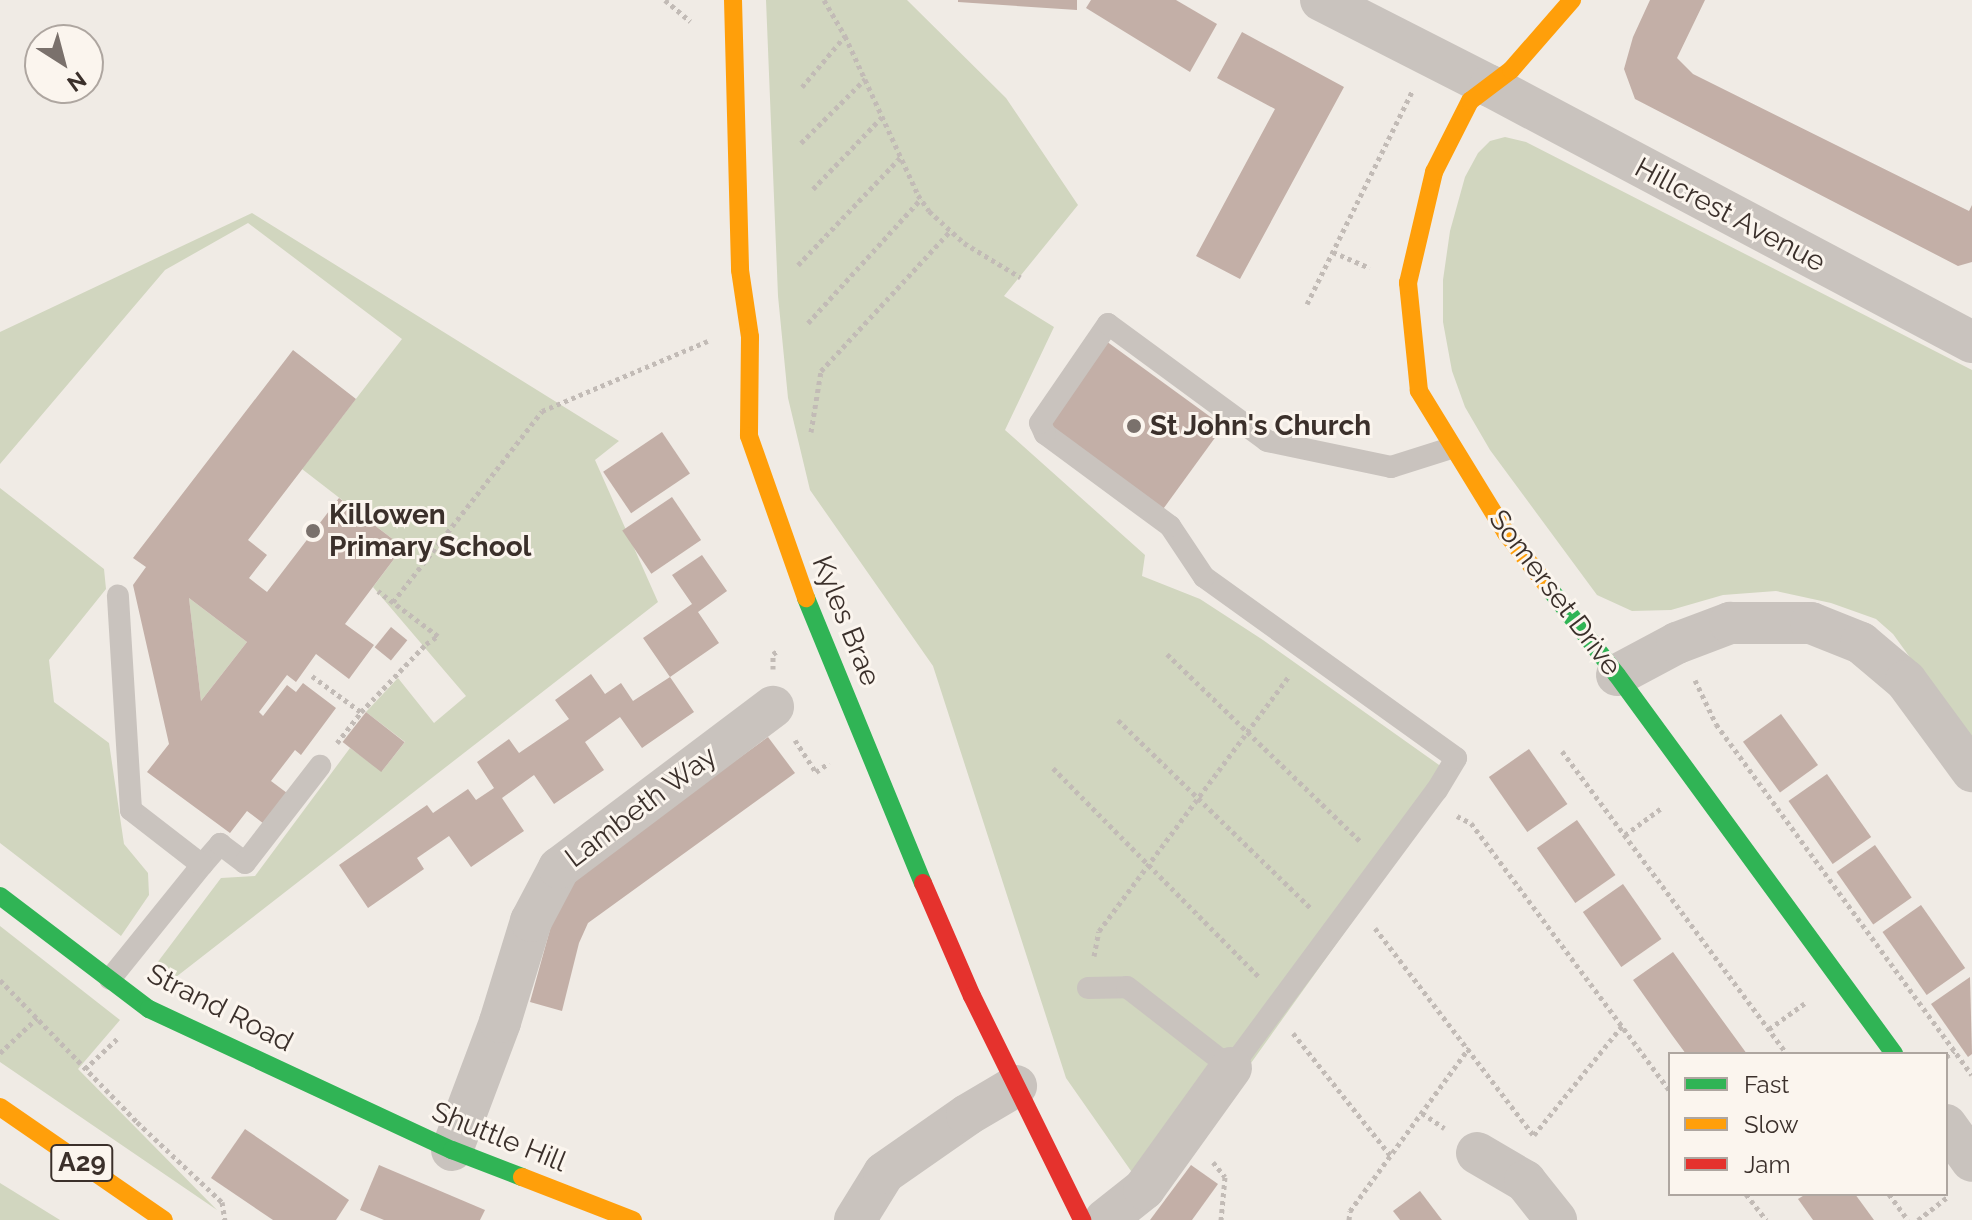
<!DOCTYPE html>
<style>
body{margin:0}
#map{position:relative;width:1972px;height:1220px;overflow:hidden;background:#f0ebe5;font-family:Raleway,sans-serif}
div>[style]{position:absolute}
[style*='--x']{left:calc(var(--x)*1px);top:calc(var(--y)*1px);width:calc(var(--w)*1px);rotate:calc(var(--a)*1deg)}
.green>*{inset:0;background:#d1d6bf}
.building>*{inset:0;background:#c3afa7;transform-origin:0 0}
.path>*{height:5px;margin-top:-2.5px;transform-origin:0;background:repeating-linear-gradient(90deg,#c2bbb6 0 4px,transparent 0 8px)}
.lane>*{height:22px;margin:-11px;padding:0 11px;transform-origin:11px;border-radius:11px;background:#c9c3be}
.street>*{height:42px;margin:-21px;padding:0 21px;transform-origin:21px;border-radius:21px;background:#c9c3be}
.fast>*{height:18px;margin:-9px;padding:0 9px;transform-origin:9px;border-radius:9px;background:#30b455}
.slow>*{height:18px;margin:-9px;padding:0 9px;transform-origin:9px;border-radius:9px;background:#ff9f0a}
.jam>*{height:18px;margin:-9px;padding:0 9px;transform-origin:9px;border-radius:9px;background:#e5322d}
.dots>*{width:22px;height:22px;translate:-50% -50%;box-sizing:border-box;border:4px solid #fbf5ee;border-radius:50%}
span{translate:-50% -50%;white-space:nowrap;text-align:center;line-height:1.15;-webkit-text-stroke:6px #fbf5ee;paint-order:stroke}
.shield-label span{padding:2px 6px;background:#fbf5ee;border:2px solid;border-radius:6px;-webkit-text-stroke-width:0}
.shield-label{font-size:26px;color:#3b302b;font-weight:700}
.street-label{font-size:28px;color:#3b302b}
.poi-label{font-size:28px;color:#3b302b;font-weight:700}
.left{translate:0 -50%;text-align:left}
.legend{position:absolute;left:1668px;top:1052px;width:280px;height:144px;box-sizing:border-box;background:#fbf5ee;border:2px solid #aea6a0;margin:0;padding:10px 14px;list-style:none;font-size:24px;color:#3b302b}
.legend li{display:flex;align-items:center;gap:16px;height:40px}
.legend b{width:40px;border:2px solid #aea6a0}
.north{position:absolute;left:24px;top:24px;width:80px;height:80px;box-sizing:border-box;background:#fbf5ee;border:2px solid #aea6a0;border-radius:50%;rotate:144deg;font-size:22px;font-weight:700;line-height:32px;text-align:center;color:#3b302b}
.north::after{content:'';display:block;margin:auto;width:28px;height:36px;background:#7a716c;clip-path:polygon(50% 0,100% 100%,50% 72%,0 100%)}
</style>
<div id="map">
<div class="green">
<div style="clip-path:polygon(766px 0,907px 0,1006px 98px,1078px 205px,1004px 296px,1054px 327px,1005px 430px,1145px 555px,1142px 576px,1200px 599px,1263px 640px,1456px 777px,1152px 1201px,1066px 1078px,933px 666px,810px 490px,788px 398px,778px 296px)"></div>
<div style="clip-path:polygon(1505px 137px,1526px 142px,1972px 370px,1972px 743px,1893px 634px,1876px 619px,1831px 603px,1776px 591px,1723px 595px,1671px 610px,1632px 611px,1597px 595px,1490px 450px,1465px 407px,1452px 371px,1443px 322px,1443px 280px,1450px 231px,1465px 177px,1478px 153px,1490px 141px)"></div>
<div style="clip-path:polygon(252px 213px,619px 441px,595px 460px,658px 602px,176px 977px,157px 963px,221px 878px,255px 876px,350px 748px,382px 771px,405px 742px,366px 712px,398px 678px,434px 723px,466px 696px,373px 587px,403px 547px,302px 469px,402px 339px,248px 223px,165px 270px,0 464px,0 332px)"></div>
<div style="clip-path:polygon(0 488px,104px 569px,106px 589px,49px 660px,54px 702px,109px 743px,124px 844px,148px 873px,149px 895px,121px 936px,0 843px)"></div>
<div style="clip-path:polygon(189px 598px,247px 642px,201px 701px)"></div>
<div style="clip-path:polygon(0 926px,120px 1020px,78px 1069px,217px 1210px,0 1062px)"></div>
<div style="clip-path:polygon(0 1183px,60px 1220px,0 1220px)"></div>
</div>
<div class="building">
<div style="clip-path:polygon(958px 0,1077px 0,1077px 10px,958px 2px)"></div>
<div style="clip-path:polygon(1091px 0,1176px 0,1217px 24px,1190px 72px,1086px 8px)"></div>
<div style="clip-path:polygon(1650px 0,1705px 0,1677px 58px,1693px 74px,1969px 211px,1972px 205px,1972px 262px,1958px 266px,1635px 99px,1624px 69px,1633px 37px)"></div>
<div style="clip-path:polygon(1242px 32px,1344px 87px,1240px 279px,1196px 256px,1275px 109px,1217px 78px)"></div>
<div style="left:1106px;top:341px;width:145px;height:103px;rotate:36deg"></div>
<div style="clip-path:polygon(evenodd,293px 350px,356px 399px,248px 540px,267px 555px,249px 578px,267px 592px,339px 498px,403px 547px,345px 624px,374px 645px,349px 679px,316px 654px,296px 682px,287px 675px,259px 712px,263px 716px,287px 685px,296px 692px,303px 683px,336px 708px,301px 755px,295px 750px,271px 781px,291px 796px,268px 827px,247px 811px,230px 833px,147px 772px,169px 744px,133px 585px,146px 567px,133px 558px,293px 350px,189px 598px,247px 642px,201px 701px,189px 598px)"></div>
<div style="left:662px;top:432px;width:50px;height:71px;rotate:56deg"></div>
<div style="left:672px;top:497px;width:52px;height:60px;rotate:56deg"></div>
<div style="clip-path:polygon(702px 555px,727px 591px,698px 612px,719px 643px,670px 677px,643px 638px,692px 604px,672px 575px)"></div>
<div style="left:391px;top:627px;width:21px;height:26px;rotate:39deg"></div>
<div style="clip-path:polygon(591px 674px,605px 694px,621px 683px,633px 701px,670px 677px,694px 712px,642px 748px,620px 717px,585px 742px,604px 770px,554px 804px,534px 775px,502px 798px,524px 831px,471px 867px,449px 836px,417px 858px,424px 869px,368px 908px,339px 865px,427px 805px,433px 813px,468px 789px,476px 800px,494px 788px,477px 762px,509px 739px,519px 753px,569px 719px,555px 700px)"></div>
<div style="left:366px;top:712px;width:49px;height:38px;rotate:38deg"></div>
<div style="left:1781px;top:714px;width:63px;height:47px;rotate:54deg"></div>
<div style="clip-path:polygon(768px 737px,795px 773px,588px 923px,579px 943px,562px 1011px,530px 1002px,562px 886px)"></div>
<div style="left:1529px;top:749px;width:67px;height:49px;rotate:55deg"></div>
<div style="left:1827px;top:774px;width:77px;height:47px;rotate:55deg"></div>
<div style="left:1577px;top:820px;width:67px;height:49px;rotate:55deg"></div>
<div style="left:1875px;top:845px;width:64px;height:47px;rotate:55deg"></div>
<div style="left:1623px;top:884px;width:67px;height:49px;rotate:55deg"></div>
<div style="left:1921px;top:905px;width:77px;height:47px;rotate:55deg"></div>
<div style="clip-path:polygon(1673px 952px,1712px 1006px,1747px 1054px,1686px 1054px,1672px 1035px,1633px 980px)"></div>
<div style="clip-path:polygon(1970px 977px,1972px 1054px,1968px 1057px,1931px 1004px)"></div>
<div style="clip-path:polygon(245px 1129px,349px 1200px,336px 1220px,273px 1220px,211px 1178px)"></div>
<div style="clip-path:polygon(379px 1165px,485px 1210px,480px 1220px,384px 1220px,360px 1210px)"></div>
<div style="clip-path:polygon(1191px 1165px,1218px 1184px,1192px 1220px,1150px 1220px)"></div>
<div style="clip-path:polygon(1420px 1191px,1442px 1220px,1400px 1220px,1393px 1211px)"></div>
<div style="clip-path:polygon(1806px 1194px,1855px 1194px,1874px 1220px,1813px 1220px,1798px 1199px)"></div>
</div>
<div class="path">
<div style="--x:665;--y:0;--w:33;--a:40"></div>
<div style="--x:824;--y:0;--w:42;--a:59.7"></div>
<div style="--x:845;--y:36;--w:175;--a:65.3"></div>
<div style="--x:918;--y:195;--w:19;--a:55"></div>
<div style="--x:929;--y:211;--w:47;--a:42.4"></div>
<div style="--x:964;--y:243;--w:66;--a:31.3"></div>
<div style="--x:802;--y:87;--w:67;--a:-49.9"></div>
<div style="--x:801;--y:143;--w:91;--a:-45"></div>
<div style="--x:813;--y:189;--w:100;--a:-46.2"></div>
<div style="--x:1333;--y:252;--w:40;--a:23.4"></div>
<div style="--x:798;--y:265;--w:148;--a:-46.4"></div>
<div style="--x:1307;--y:304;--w:237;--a:-63.7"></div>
<div style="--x:808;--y:323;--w:168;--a:-47.7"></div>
<div style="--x:811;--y:432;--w:62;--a:-80.7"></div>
<div style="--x:821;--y:371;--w:190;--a:-47.3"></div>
<div style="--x:393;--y:602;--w:242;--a:-52"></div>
<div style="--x:542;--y:411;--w:180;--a:-22.9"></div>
<div style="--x:1167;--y:654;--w:270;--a:44.1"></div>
<div style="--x:773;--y:669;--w:15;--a:-90"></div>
<div style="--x:773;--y:654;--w:7;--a:-34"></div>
<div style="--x:312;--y:676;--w:61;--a:36.3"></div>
<div style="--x:361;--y:712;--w:94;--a:-46.3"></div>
<div style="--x:426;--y:644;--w:14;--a:-34"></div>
<div style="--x:438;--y:636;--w:75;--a:-143.1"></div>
<div style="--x:1695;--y:680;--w:49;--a:64.5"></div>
<div style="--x:1716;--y:724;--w:434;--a:53.9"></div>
<div style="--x:1118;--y:720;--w:271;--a:44.3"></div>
<div style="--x:795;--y:740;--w:38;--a:57"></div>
<div style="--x:816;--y:772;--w:16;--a:-35"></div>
<div style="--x:337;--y:743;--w:39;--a:-52"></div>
<div style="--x:1562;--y:751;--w:377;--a:53.4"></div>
<div style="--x:1053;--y:768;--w:295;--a:45.4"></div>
<div style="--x:1457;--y:816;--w:16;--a:27"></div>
<div style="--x:1471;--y:823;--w:334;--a:53.4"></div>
<div style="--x:1625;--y:835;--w:47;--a:-36.4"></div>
<div style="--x:1375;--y:928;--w:262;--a:52.6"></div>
<div style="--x:1094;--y:956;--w:25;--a:-79"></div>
<div style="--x:1099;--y:931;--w:317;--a:-53.3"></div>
<div style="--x:0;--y:980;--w:197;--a:46"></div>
<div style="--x:137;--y:1122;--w:117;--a:43.3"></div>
<div style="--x:222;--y:1202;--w:18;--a:81"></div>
<div style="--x:1769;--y:1029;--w:44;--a:-35.8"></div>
<div style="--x:1293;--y:1033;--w:156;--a:51.5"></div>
<div style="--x:0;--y:1053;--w:51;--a:-43.4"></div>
<div style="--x:1946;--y:1057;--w:10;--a:-37"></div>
<div style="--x:85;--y:1069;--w:47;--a:-43.3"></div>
<div style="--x:1422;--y:1113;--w:27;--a:34"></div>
<div style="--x:1534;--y:1135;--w:140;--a:-51.1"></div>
<div style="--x:1213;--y:1162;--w:19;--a:51"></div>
<div style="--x:1225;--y:1177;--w:43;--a:95.3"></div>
<div style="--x:1746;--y:1194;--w:33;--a:52"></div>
<div style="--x:1889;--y:1194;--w:32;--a:54"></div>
<div style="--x:1349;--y:1220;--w:9;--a:-84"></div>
<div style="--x:1350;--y:1211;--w:202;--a:-53.9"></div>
<div style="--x:1918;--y:1220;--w:39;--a:-38"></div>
</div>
<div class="lane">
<div style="--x:202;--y:865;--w:28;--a:-49"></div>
<div style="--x:220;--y:844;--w:31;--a:37"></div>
<div style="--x:245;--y:863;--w:123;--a:-52.3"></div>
<div style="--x:110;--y:979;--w:146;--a:-51.1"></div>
<div style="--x:202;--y:865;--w:90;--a:-142.2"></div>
<div style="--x:131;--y:810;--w:215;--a:-93.5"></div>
<div style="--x:1088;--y:988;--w:39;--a:-1"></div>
<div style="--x:1127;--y:987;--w:132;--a:37.9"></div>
<div style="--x:1231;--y:1068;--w:346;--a:-53.5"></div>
<div style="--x:1437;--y:790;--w:37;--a:-59"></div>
<div style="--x:1456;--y:758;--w:310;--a:-144.3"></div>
<div style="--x:1204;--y:577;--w:61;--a:-123.7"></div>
<div style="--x:1170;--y:526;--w:155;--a:-143.6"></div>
<div style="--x:1045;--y:434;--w:12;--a:-114"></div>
<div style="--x:1040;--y:423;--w:120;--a:-55.5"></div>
<div style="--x:1108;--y:324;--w:197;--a:36.3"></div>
<div style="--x:1267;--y:441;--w:127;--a:11.8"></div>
<div style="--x:1391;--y:467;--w:63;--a:-17.6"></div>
</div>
<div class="street">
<div style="--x:1321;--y:0;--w:190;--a:27"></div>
<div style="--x:1490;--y:86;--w:546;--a:27.97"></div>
<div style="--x:1617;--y:675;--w:68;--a:-28.1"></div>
<div style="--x:1677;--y:643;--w:57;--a:-20.7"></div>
<div style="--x:1730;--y:623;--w:81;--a:0"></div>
<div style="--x:1811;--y:623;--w:54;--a:21.8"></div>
<div style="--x:1861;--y:643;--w:59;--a:40.2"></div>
<div style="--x:1906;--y:681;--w:112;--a:53.7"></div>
<div style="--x:1946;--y:1125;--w:44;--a:54.2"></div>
<div style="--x:452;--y:1150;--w:137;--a:-69.4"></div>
<div style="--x:500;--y:1022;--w:106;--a:-72.9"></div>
<div style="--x:531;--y:921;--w:60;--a:-62.2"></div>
<div style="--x:559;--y:868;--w:268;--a:-37"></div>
<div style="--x:1477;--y:1153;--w:56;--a:30.3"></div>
<div style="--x:1525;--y:1181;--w:50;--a:51.5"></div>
<div style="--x:855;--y:1220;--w:55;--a:-58.3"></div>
<div style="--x:884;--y:1173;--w:101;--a:-34.9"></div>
<div style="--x:967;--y:1115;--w:57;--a:-30.6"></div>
<div style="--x:1105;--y:1220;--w:50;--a:-38.5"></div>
<div style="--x:1144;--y:1189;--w:149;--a:-54.3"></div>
</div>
<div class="fast">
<div style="--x:1549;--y:588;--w:110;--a:52"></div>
<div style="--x:1617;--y:675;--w:469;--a:53.8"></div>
<div style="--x:806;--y:598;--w:308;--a:67.7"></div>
<div style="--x:0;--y:896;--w:187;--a:37.2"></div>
<div style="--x:149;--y:1009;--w:334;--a:25"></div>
<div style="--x:452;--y:1150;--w:75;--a:21.1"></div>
</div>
<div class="slow">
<div style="--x:733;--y:0;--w:270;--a:88.5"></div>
<div style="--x:740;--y:270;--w:68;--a:81.5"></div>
<div style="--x:750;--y:337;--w:99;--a:90.6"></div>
<div style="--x:749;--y:436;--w:172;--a:70.6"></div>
<div style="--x:1549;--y:588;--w:70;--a:-128"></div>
<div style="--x:1506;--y:533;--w:167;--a:-121.5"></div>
<div style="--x:1419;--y:391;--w:109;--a:-95.8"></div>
<div style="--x:1408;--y:283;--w:114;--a:-76.8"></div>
<div style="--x:1434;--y:172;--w:80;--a:-63.1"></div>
<div style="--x:1470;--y:101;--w:51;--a:-37.1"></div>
<div style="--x:1511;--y:70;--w:93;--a:-48.9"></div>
<div style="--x:0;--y:1107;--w:199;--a:34.6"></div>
<div style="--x:522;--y:1177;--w:119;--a:21.2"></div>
</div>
<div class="jam">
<div style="--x:923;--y:883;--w:123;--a:66.6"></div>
<div style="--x:972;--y:996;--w:250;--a:63.8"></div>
</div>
<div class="dots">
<div style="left:1134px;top:426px;background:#7a716c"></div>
<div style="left:313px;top:531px;background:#7a716c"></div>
</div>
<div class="shield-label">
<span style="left:82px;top:1163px">A29</span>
</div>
<div class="street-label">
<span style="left:1730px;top:215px;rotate:28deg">Hillcrest Avenue</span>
<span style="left:1555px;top:593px;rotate:53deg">Somerset Drive</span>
<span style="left:846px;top:621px;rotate:68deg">Kyles Brae</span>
<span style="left:641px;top:807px;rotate:-37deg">Lambeth Way</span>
<span style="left:220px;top:1008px;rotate:27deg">Strand Road</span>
<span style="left:499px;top:1137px;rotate:22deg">Shuttle Hill</span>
</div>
<div class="poi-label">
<span class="left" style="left:1150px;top:426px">St John's Church</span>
<span class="left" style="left:329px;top:531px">Killowen<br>Primary School</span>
</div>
<ul class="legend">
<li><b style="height:10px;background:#30b455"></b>Fast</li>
<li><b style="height:10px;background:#ff9f0a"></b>Slow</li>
<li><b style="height:10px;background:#e5322d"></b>Jam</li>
</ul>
<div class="north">N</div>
</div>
